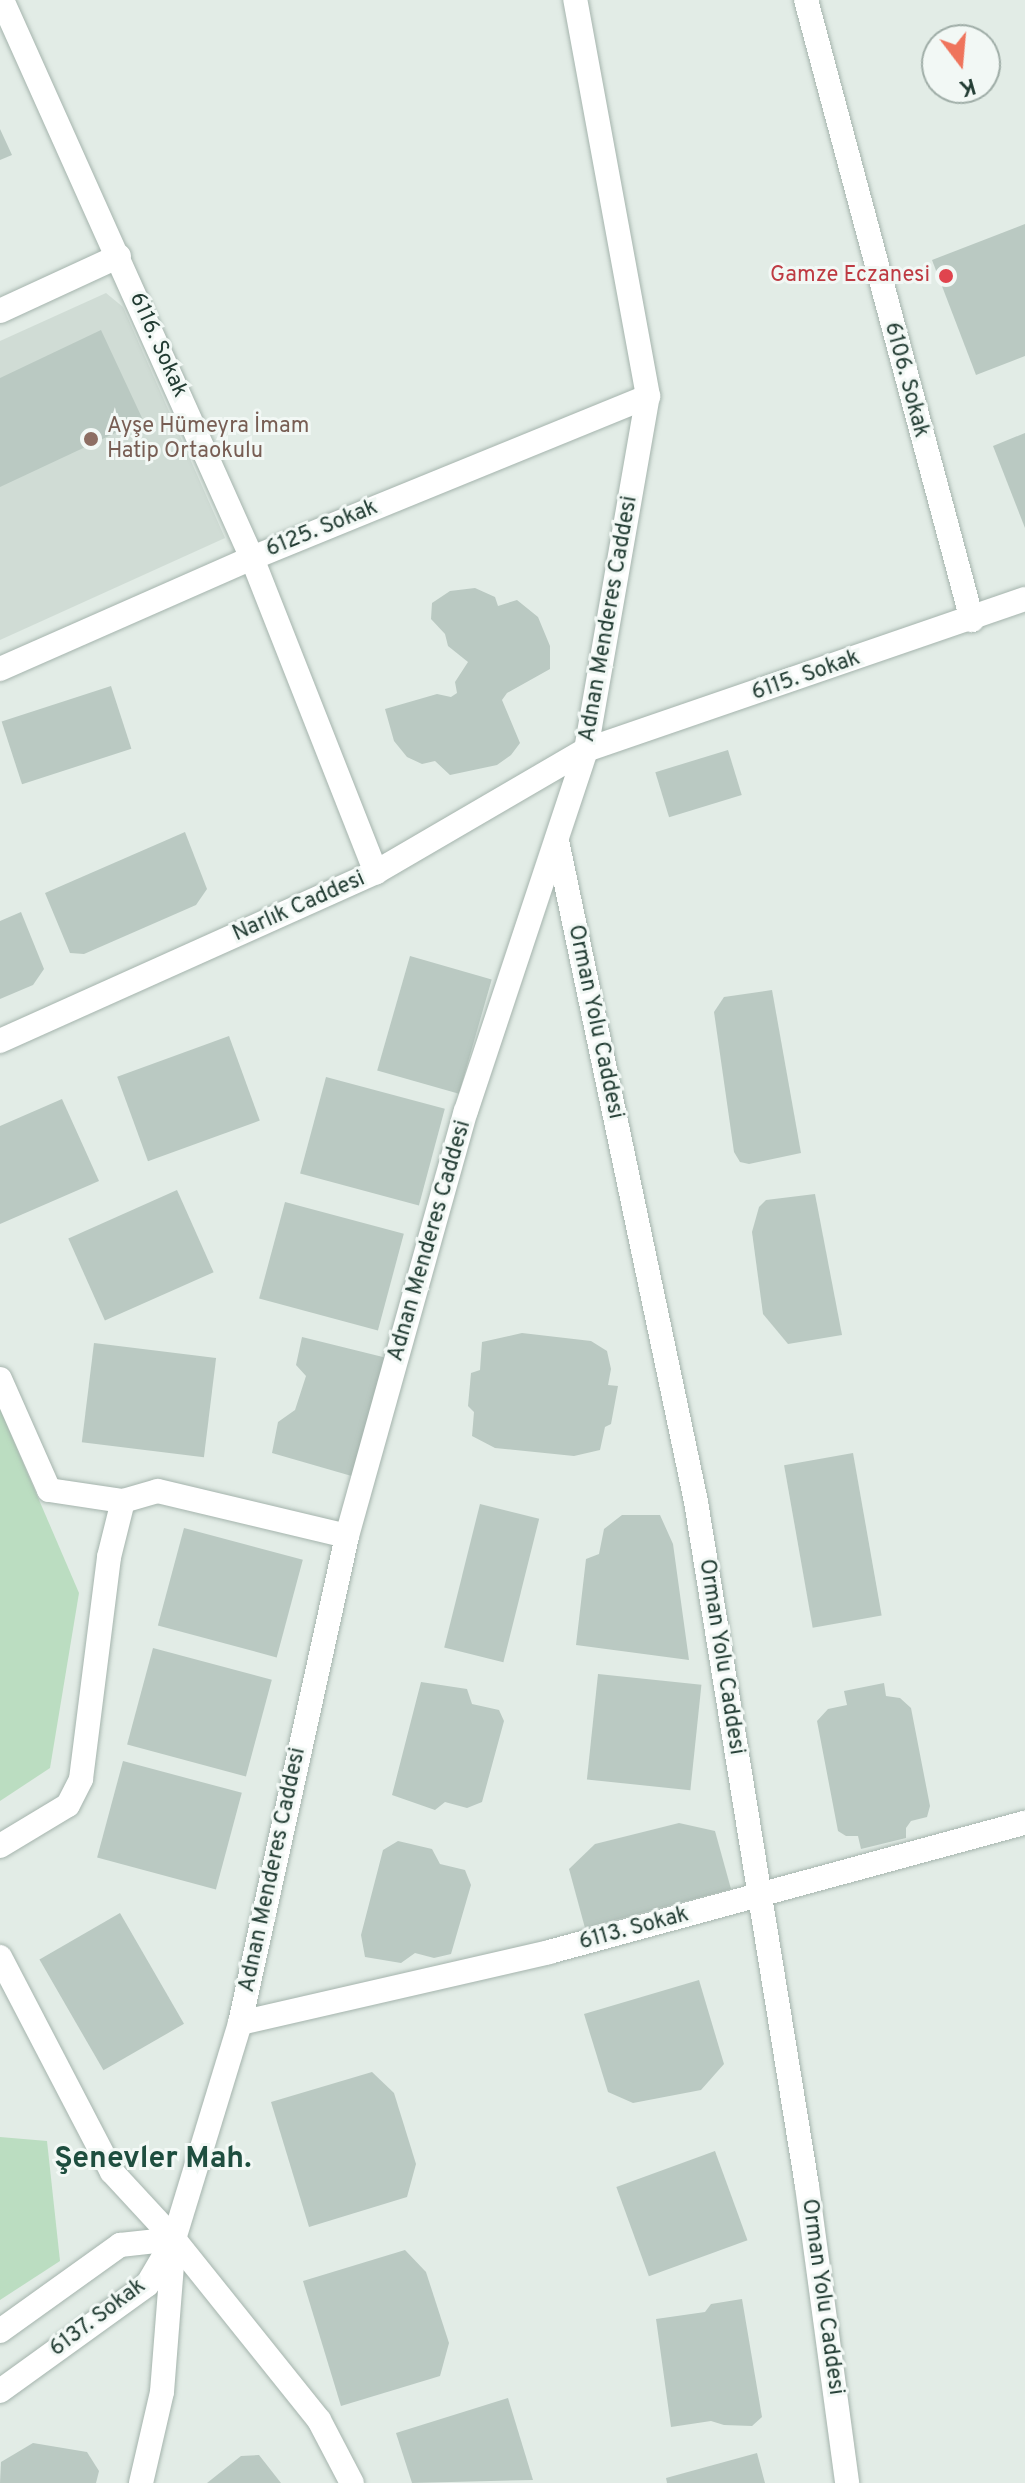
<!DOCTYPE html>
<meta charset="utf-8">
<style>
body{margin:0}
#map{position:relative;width:1025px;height:2483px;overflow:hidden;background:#e2ece6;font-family:Overpass,sans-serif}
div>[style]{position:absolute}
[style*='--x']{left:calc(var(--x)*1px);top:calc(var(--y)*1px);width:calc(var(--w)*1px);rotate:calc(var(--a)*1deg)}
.built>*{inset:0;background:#d0dcd5}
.green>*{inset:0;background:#bbddc1}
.building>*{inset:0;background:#bac9c2;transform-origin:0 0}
.roads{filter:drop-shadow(0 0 2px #a5b4ad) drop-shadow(0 0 2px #a5b4ad)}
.minor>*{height:24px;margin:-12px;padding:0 12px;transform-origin:12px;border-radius:12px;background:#fff}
.dots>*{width:22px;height:22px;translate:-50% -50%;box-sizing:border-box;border:4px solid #f2f8f5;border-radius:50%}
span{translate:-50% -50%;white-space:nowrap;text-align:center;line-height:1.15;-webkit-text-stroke:6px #f2f8f5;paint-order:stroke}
.health-label{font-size:22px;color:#be3a42}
.right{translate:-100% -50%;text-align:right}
.street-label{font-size:22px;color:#223c33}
.education-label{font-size:22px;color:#785e54}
.left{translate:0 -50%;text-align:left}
.district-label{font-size:30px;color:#1e4e3f;font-weight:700}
.north{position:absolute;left:921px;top:24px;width:80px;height:80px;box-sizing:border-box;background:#f2f8f5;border:2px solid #9fada7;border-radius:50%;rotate:164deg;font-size:22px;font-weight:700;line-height:32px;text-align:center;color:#223c33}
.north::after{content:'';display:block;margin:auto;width:28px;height:36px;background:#ef745c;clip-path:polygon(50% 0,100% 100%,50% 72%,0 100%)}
</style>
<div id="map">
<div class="built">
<div style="clip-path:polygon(106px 293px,123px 307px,225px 538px,0 640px,0 341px)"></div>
</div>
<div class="green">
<div style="clip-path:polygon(0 1409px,79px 1593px,50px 1768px,0 1801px)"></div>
<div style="clip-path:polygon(0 2137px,47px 2141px,60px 2261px,0 2300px)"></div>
</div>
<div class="building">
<div style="clip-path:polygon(0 129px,12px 155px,0 160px)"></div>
<div style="clip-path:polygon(1025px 224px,1025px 356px,976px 375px,932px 260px)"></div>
<div style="clip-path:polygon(101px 330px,143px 420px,0 487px,0 378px)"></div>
<div style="clip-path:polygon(1025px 433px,1025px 528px,993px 446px)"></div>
<div style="clip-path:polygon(475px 588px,495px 597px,498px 606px,517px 600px,538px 617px,550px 646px,550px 669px,507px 693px,502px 700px,520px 743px,511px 755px,497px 765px,450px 775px,435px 761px,422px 764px,407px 757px,394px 741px,385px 709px,437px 694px,451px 697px,457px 693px,455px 682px,468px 662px,448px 646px,445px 634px,431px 619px,432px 603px,450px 591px)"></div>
<div style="left:111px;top:686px;width:66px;height:115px;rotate:72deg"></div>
<div style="left:728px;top:750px;width:47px;height:76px;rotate:73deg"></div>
<div style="clip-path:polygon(185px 832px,207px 889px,196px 905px,84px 954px,70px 953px,45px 893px)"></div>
<div style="clip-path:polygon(21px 912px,44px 969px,33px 985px,0 999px,0 921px)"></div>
<div style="left:410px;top:956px;width:85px;height:119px;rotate:16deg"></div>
<div style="clip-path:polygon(772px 990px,801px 1153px,749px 1164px,740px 1162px,734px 1152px,714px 1012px,724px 997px)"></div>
<div style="left:229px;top:1036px;width:90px;height:119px;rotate:70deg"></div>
<div style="left:326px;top:1077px;width:123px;height:100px;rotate:15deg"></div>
<div style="clip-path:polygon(62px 1099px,99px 1181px,0 1224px,0 1126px)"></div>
<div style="left:177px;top:1190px;width:90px;height:119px;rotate:66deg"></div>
<div style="clip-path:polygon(815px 1194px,842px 1335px,788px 1344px,763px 1314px,752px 1232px,759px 1207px,766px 1200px)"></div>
<div style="left:285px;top:1202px;width:123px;height:100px;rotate:15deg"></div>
<div style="clip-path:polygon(522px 1333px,591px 1341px,607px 1351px,611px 1369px,608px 1385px,618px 1386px,611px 1424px,605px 1427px,600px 1450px,574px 1456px,495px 1448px,472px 1436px,474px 1412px,468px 1406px,471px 1373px,480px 1370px,482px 1342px)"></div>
<div style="clip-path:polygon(302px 1337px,391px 1359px,362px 1479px,272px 1453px,278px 1422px,295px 1410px,306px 1376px,296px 1365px)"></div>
<div style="left:94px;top:1343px;width:123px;height:100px;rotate:7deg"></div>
<div style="left:853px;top:1453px;width:165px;height:70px;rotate:80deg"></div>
<div style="left:480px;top:1504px;width:61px;height:148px;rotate:14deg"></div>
<div style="clip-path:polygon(622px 1515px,660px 1515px,673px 1544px,689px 1660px,576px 1645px,586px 1559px,599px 1554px,604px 1529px)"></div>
<div style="left:184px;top:1528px;width:123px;height:101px;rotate:15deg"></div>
<div style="left:153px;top:1648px;width:123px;height:100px;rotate:15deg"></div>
<div style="left:598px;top:1674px;width:104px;height:106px;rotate:6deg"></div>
<div style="clip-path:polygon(421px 1682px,467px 1689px,472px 1704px,499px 1710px,504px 1721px,482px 1802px,467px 1808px,445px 1802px,435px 1810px,392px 1795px)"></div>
<div style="clip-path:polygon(884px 1683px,886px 1696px,900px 1698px,911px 1708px,930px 1806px,927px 1817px,911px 1821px,906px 1828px,906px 1838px,861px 1849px,858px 1836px,846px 1836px,838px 1831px,817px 1721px,828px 1709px,847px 1705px,844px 1691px)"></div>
<div style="left:123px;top:1761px;width:123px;height:100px;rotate:15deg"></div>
<div style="clip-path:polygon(679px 1823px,715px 1831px,731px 1889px,585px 1928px,569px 1869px,595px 1844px)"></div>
<div style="clip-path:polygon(398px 1841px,432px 1849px,440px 1864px,465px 1870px,471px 1885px,451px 1954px,434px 1958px,415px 1953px,401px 1963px,365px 1957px,361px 1935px,383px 1850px)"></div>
<div style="left:120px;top:1913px;width:128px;height:93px;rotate:60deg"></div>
<div style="clip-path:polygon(699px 1980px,724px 2064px,701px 2090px,633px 2103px,608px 2092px,584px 2014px)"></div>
<div style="clip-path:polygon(372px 2072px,394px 2093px,416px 2164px,407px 2197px,309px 2227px,271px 2102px)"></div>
<div style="left:715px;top:2151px;width:95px;height:105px;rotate:70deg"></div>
<div style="clip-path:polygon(405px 2250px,426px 2272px,449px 2343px,440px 2376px,341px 2406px,303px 2281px)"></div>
<div style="clip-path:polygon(742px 2299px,762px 2417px,752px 2426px,724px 2425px,711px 2421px,671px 2427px,656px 2319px,705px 2312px,711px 2304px)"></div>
<div style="clip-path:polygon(508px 2398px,533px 2480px,412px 2483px,396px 2433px)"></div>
<div style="clip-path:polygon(33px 2443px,87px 2452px,99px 2471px,96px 2483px,0 2483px,1px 2462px)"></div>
<div style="clip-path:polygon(757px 2453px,765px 2483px,667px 2483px,666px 2478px)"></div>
<div style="clip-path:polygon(259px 2455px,281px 2483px,207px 2483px,241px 2456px)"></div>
</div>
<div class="roads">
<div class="minor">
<div style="--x:2;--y:0;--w:611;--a:65.87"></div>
<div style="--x:252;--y:558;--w:338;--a:68.5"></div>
<div style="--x:806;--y:0;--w:642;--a:75.01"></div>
<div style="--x:0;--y:311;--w:131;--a:-24.8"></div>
<div style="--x:0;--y:669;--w:275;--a:-23.8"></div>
<div style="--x:252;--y:558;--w:428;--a:-22.2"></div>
<div style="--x:557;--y:841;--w:675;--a:78.12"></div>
<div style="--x:696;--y:1502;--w:693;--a:80.78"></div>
<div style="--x:807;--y:2186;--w:300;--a:82.3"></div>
<div style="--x:0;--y:1041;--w:412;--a:-24.2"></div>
<div style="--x:376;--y:872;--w:243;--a:-30.2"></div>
<div style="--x:586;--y:750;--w:464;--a:-19"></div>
<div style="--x:0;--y:1379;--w:121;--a:66.2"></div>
<div style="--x:49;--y:1490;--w:75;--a:8.5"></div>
<div style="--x:0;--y:1846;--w:79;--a:-31.1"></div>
<div style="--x:68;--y:1805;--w:29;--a:-63"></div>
<div style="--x:81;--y:1779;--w:224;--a:-82.8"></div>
<div style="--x:109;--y:1557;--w:58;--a:-76"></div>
<div style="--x:123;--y:1501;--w:36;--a:-16"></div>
<div style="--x:158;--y:1491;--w:194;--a:13.4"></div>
<div style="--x:0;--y:1957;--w:242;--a:62.5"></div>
<div style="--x:112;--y:2172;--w:91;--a:47.2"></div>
<div style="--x:174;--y:2239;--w:232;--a:51.3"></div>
<div style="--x:319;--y:2420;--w:71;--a:62.4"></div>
<div style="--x:240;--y:2023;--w:317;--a:-12.9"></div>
<div style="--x:549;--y:1952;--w:493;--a:-15.2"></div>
<div style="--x:0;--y:2331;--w:148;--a:-35.6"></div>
<div style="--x:120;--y:2245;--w:54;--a:-6.3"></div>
<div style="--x:174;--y:2239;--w:53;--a:120.4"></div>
<div style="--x:147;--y:2285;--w:181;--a:144.2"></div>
<div style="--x:141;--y:2483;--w:93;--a:-77"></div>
<div style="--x:162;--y:2392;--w:153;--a:-85.5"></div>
<div style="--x:174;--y:2239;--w:226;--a:-73"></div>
<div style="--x:240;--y:2023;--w:499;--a:-77.6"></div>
<div style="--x:347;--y:1536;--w:441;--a:-74.4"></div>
<div style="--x:466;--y:1111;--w:380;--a:-71.6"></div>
<div style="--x:586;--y:750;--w:359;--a:-80.1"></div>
<div style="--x:648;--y:396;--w:403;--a:-100.4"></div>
</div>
</div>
<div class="dots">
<div style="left:946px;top:276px;background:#e0444e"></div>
<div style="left:91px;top:439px;background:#8d6e63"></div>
</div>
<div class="health-label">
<span class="right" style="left:930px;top:276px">Gamze Eczanesi</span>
</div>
<div class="street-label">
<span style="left:158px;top:345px;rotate:66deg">6116. Sokak</span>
<span style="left:906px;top:380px;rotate:75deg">6106. Sokak</span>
<span style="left:322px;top:529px;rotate:-22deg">6125. Sokak</span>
<span style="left:609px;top:619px;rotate:-80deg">Adnan Menderes Caddesi</span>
<span style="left:806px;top:676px;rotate:-19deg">6115. Sokak</span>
<span style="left:299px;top:907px;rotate:-24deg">Narlık Caddesi</span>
<span style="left:595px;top:1022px;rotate:78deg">Orman Yolu Caddesi</span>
<span style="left:430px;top:1241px;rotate:-74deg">Adnan Menderes Caddesi</span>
<span style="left:721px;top:1657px;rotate:81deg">Orman Yolu Caddesi</span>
<span style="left:273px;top:1870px;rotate:-78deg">Adnan Menderes Caddesi</span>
<span style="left:634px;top:1929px;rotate:-15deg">6113. Sokak</span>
<span style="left:822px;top:2297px;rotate:82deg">Orman Yolu Caddesi</span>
<span style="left:98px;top:2318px;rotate:-37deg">6137. Sokak</span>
</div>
<div class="education-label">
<span class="left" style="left:107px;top:439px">Ayşe Hümeyra İmam<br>Hatip Ortaokulu</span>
</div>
<div class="district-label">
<span style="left:153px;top:2160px">Şenevler Mah.</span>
</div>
<div class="north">K</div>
</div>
